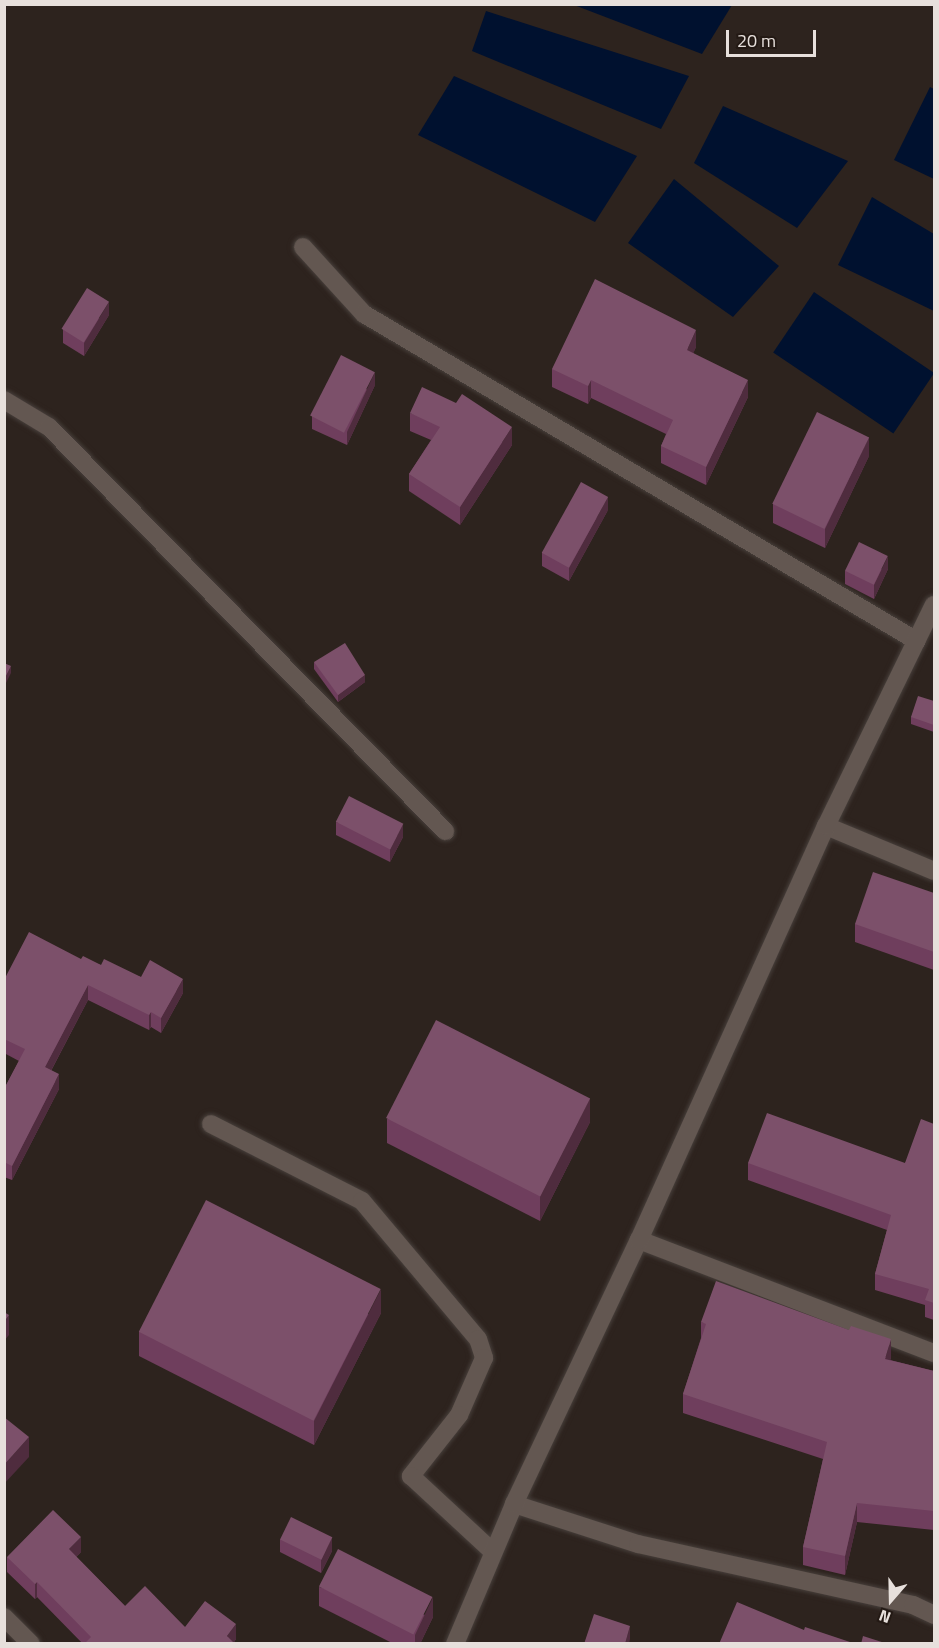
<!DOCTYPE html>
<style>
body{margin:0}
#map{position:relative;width:939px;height:1648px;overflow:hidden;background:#2d231e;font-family:"Titillium Web",sans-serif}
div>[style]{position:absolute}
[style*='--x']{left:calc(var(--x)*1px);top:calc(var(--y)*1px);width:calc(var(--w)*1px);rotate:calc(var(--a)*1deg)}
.water>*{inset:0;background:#00112f;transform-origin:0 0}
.roads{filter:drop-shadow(0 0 2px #473f3b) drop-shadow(0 0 2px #473f3b)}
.minor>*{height:18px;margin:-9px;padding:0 9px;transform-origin:9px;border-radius:9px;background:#635751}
.wall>*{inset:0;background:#6f3e5d}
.shaded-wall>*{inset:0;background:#4f2c3e}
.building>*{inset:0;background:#7c506a;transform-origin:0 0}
span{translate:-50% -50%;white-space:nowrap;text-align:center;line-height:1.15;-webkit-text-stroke:5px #231914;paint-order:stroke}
.frame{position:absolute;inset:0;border:6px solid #e7e0dc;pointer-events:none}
.north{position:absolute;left:861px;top:1570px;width:60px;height:60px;-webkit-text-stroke:4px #231914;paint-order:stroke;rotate:200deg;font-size:16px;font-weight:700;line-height:24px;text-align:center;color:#e7e0dc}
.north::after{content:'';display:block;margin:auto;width:21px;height:27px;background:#e7e0dc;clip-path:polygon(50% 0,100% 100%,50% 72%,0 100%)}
.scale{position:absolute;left:726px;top:30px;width:90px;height:27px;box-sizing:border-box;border:3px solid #e7e0dc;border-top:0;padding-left:8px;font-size:18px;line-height:21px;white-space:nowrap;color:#e7e0dc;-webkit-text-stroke:4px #231914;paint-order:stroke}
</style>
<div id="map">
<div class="water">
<div style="clip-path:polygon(574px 5px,732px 4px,732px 5px,702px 54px)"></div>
<div style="clip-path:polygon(486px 11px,689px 76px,661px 129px,472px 51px)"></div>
<div style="clip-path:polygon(454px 76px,637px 156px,595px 222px,418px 135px)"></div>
<div style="clip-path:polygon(930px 87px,934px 89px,934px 179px,894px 160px)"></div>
<div style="clip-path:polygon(723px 106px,848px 161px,797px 228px,694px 163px)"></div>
<div style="clip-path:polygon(674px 179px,779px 266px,733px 317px,628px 243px)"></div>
<div style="clip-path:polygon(872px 197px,934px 234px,934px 311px,838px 265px)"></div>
<div style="left:814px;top:292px;width:145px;height:73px;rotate:34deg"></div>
</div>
<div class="roads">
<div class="minor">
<div style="--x:303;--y:247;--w:91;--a:47.7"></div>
<div style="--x:364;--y:314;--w:642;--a:30.6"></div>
<div style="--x:4;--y:400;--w:52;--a:31"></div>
<div style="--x:49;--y:427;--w:566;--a:45.57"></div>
<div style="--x:826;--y:826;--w:117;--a:22.6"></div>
<div style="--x:211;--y:1124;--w:169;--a:27"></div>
<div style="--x:362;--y:1201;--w:180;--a:50"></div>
<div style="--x:478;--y:1339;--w:20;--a:72"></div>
<div style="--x:484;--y:1358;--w:62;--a:113.7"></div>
<div style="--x:459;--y:1415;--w:78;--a:128.2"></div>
<div style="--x:411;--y:1476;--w:110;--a:42.8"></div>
<div style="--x:639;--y:1240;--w:316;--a:21"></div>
<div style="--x:514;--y:1504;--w:130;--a:17.9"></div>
<div style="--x:638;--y:1544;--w:282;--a:12.5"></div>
<div style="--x:913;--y:1605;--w:23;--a:25"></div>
<div style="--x:4;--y:1617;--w:38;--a:45"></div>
<div style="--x:455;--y:1644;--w:152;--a:-67.1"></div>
<div style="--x:514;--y:1504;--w:292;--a:-64.7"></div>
<div style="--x:639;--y:1240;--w:454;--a:-65.7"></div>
<div style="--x:826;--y:826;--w:246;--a:-64"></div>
</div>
</div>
<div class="wall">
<div style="clip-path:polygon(109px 315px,84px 356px,63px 343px,63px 329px)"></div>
<div style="clip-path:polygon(696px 347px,693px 353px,748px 397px,706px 485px,661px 463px,661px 446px,666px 434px,591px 398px,588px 404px,552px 387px,552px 369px)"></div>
<div style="clip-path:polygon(375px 385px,347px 445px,312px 429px,312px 416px)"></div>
<div style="clip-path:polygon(410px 413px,512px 445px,460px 525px,409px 491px,409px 474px,431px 440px,410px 431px)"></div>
<div style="clip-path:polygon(869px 456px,825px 548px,773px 523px,773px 504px)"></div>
<div style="clip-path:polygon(608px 510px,569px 581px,542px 566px,542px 553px)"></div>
<div style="clip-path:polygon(888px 569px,874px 599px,845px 584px,845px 571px)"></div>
<div style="clip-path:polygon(314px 662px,365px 682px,338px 702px,314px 669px)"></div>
<div style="clip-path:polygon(934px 701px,934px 732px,911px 724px,911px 717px)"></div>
<div style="clip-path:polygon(336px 822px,403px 837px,390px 862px,336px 835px)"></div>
<div style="clip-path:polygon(934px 893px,934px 970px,855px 942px,855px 924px)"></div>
<div style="clip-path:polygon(81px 959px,141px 977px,183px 993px,161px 1033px,151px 1027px,149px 1030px,88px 1000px,51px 1071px,59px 1089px,12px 1180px,4px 1177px,4px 1089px,19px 1061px,4px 1053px,4px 980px)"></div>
<div style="clip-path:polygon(387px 1119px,590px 1122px,540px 1221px,387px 1143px)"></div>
<div style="clip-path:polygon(934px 1124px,934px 1320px,925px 1317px,925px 1305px,875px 1290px,875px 1274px,887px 1230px,748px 1180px,748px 1163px,905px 1163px)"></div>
<div style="clip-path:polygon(381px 1313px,314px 1445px,139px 1356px,139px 1332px)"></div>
<div style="clip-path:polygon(701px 1322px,891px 1358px,890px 1360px,934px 1371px,934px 1530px,857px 1522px,845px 1575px,803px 1565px,803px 1547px,823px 1459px,683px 1413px,683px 1394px,701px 1338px)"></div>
<div style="clip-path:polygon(280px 1539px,332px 1551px,321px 1573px,280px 1552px)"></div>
<div style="clip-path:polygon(81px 1552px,76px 1557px,125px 1606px,185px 1627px,236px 1639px,234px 1642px,235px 1644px,83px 1644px,37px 1597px,35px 1599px,7px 1572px,7px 1557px)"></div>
<div style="clip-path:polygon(319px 1587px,433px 1617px,420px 1644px,394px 1644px,319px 1606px)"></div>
</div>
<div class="shaded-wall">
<div style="clip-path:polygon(109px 302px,109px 315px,84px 356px,84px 343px)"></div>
<div style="clip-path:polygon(696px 330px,696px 347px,687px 368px,687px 350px)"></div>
<div style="clip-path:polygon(375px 372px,375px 385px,347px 445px,347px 432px)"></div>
<div style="clip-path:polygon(591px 380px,591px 398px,588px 404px,588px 386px)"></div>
<div style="clip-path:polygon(748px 380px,748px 397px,706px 485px,706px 467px)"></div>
<div style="clip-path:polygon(512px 427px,512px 445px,460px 525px,460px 507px)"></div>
<div style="clip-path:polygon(869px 437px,869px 456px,825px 548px,825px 529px)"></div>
<div style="clip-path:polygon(608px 497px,608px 510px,569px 581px,569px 568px)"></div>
<div style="clip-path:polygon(888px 556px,888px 569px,874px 599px,874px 585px)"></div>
<div style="clip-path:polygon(11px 666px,11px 673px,4px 687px,4px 680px)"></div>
<div style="clip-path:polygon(365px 675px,365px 682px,338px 702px,338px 695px)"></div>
<div style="clip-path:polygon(403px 824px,403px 837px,390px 862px,390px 849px)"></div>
<div style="clip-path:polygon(183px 979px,183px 993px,161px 1033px,161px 1018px)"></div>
<div style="clip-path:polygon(88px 985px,88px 1000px,45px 1082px,45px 1067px)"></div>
<div style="clip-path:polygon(151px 1012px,151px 1027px,149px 1030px,149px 1015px)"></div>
<div style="clip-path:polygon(59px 1074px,59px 1089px,12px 1180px,12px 1166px)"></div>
<div style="clip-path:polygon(590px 1098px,590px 1122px,540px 1221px,540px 1196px)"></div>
<div style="clip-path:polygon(381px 1289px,381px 1313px,314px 1445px,314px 1421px)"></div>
<div style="clip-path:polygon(9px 1315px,9px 1335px,4px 1341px,4px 1322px)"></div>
<div style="clip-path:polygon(891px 1339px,891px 1358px,885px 1377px,885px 1359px)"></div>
<div style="clip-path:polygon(29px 1437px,29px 1457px,4px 1484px,4px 1465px)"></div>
<div style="clip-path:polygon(857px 1503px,857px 1522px,845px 1575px,845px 1556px)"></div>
<div style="clip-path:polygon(81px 1537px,81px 1552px,69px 1564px,69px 1549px)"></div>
<div style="clip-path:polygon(332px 1537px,332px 1551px,321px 1573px,321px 1560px)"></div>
<div style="clip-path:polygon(37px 1582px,37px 1597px,35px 1599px,35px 1584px)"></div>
<div style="clip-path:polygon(433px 1597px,433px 1617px,420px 1644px,415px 1644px,415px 1635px)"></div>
<div style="clip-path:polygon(236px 1624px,236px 1639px,233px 1644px,227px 1636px)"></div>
<div style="clip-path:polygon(630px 1626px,630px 1639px,629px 1644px,625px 1644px)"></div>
</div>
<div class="building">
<div style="clip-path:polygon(595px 279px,696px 330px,687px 350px,748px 380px,706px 467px,661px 446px,673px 420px,591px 380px,588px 386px,552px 369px)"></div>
<div style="left:87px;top:288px;width:26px;height:48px;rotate:32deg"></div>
<div style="left:341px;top:355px;width:38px;height:68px;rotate:27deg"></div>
<div style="clip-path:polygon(422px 387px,456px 403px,462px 394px,512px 427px,460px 507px,409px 474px,440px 427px,410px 413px)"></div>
<div style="left:817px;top:412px;width:58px;height:102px;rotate:26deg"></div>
<div style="left:581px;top:482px;width:31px;height:81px;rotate:29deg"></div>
<div style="left:859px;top:542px;width:32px;height:32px;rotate:26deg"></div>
<div style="clip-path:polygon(345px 643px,365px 675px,338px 695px,314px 662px)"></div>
<div style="clip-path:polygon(4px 663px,11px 666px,4px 680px)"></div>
<div style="clip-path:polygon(918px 696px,934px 701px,934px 725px,911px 717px)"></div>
<div style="left:349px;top:796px;width:61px;height:29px;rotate:27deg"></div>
<div style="clip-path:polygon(873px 872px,934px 893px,934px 952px,855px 924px)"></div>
<div style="clip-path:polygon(29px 932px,81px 959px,83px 956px,101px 965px,104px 959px,141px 977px,150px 960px,183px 979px,161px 1018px,151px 1012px,149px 1015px,88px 985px,45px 1067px,59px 1074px,12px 1166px,4px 1162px,4px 1089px,25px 1049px,4px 1039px,4px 980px)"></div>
<div style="left:436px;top:1020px;width:173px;height:110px;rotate:27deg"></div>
<div style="clip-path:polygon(767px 1113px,905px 1163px,921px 1119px,934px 1124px,934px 1303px,925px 1300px,929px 1289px,875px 1274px,891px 1215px,748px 1163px)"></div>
<div style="left:206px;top:1200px;width:196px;height:148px;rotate:27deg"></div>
<div style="clip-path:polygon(716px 1281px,849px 1330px,851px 1326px,891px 1339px,885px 1359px,934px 1371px,934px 1511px,857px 1503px,845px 1556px,803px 1547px,827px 1442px,683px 1394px,706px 1324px,701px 1322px)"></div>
<div style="clip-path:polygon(4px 1312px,9px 1315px,4px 1322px)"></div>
<div style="clip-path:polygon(4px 1417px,29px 1437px,4px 1465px)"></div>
<div style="clip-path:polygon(53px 1510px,81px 1537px,69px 1549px,125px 1606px,145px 1586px,185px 1627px,205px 1601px,236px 1624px,227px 1636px,235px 1644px,84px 1644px,91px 1637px,37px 1582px,35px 1584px,7px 1557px)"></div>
<div style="left:291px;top:1517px;width:46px;height:25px;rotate:26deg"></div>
<div style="left:338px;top:1549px;width:106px;height:42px;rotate:27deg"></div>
<div style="clip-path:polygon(737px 1602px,804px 1630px,805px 1627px,856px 1644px,719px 1644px)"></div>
<div style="clip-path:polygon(594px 1614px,630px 1626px,625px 1644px,584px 1644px)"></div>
<div style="clip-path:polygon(863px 1636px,888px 1644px,861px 1644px)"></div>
</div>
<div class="frame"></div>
<div class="north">N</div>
<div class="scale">20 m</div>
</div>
